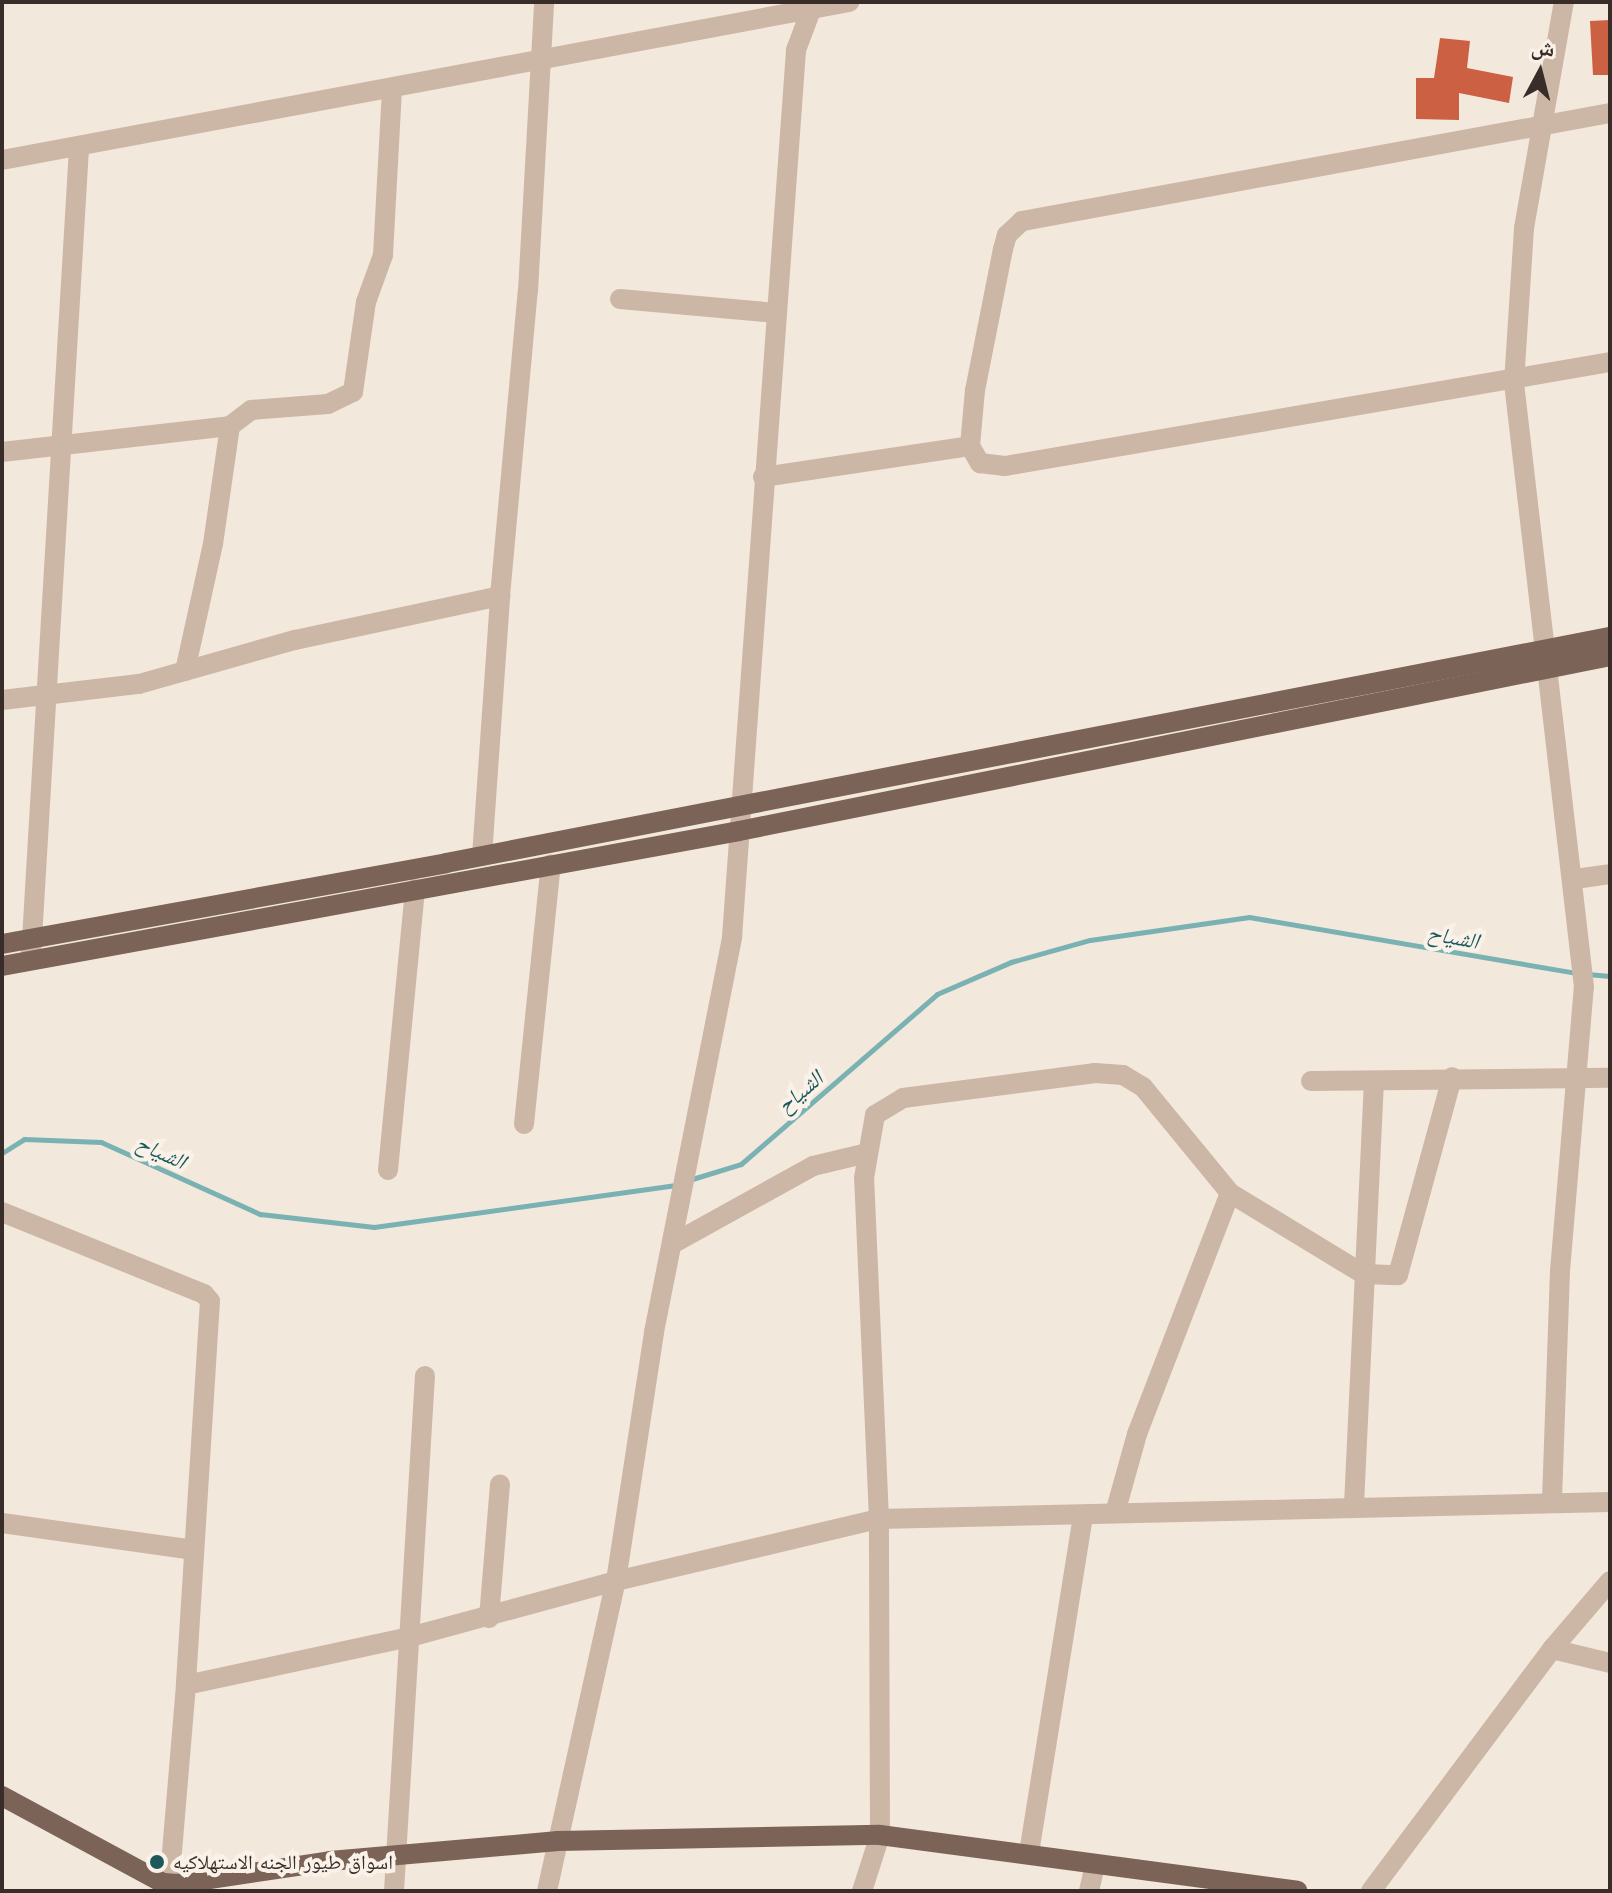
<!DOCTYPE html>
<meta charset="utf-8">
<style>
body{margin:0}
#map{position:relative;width:1612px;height:1893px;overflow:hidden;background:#f3e8dc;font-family:"Work Sans","Noto Naskh Arabic",sans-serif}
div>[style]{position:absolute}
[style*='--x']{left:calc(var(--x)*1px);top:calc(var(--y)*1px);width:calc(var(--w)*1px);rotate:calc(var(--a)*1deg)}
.stream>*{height:5px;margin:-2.5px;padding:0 2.5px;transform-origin:2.5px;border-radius:2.5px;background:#7ab1b2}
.building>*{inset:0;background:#cb6042}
.minor>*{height:20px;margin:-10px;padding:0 10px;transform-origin:10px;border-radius:10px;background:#ccb7a7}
.major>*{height:20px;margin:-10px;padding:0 10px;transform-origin:10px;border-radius:10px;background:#7b6358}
.dots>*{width:22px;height:22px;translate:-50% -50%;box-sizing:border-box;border:4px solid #faf2e9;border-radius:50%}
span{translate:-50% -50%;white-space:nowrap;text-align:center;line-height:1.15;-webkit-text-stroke:8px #faf2e9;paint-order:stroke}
.poi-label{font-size:20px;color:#382d28}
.left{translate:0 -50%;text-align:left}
.water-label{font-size:22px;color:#1c595c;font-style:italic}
.frame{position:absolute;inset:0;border:4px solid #382d28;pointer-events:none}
.north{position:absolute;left:1500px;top:32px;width:80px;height:80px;-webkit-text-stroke:6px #faf2e9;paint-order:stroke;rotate:7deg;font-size:22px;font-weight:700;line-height:32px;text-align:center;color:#382d28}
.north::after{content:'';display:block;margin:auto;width:28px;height:36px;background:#382d28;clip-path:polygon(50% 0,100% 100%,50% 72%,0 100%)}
</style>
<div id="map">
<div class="stream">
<div style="--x:1587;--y:974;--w:23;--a:5"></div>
<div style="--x:2;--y:1153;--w:26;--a:-32"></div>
<div style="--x:24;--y:1139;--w:77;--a:2.2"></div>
<div style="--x:101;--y:1142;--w:175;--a:24.4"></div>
<div style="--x:260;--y:1214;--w:115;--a:6.5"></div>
<div style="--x:374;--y:1227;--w:305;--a:-7.9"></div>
<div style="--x:689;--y:1180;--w:54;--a:-17.1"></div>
<div style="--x:741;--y:1164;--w:259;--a:-40.9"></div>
<div style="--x:937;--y:994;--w:81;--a:-23.4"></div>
<div style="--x:1011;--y:962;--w:82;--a:-15.6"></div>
<div style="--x:1090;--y:940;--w:161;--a:-8.2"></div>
<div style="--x:1249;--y:917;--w:333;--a:9.7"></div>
</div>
<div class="building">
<div style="clip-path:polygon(1610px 20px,1610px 75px,1593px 75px,1590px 21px)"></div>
<div style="clip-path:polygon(1440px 38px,1470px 41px,1467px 68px,1513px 77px,1509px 103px,1459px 93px,1459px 120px,1416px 119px,1416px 78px,1434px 78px)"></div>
</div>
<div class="minor">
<div style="--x:1610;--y:113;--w:598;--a:169.59"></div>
<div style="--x:1022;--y:221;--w:21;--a:137"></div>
<div style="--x:1007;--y:235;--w:15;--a:106"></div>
<div style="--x:1003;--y:249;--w:144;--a:101.2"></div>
<div style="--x:975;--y:390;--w:56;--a:95.1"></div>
<div style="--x:970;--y:446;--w:20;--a:60"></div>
<div style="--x:980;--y:463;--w:25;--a:7"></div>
<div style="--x:1005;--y:466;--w:614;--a:-9.75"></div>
<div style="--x:2;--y:160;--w:862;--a:-10.57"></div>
<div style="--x:620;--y:299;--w:157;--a:5.1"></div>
<div style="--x:2;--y:452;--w:229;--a:-6.5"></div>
<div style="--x:763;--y:477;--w:209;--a:-8.5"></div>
<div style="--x:185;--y:671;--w:130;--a:-77.6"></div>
<div style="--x:213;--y:544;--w:119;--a:-81.8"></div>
<div style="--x:230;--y:426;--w:26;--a:-37"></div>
<div style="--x:251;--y:410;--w:77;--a:-4.5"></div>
<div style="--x:328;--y:404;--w:28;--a:-26"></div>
<div style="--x:353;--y:392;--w:91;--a:-81.8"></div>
<div style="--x:366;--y:302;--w:50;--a:-70.1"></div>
<div style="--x:383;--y:255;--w:165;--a:-86.9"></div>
<div style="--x:2;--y:700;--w:138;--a:-6.7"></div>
<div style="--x:139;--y:684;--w:162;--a:-15.8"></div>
<div style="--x:295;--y:640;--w:210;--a:-12.1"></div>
<div style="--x:500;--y:596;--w:306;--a:-84.8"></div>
<div style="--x:528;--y:291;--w:289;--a:-86.8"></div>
<div style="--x:482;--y:856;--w:261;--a:-86"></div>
<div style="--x:1575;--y:879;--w:35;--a:-8"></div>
<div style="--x:31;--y:956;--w:810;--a:-86.6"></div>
<div style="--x:1311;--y:1081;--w:299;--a:-0.6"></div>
<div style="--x:524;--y:1124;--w:261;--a:-84.1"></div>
<div style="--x:388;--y:1170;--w:282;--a:-84.5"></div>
<div style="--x:2;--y:1212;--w:218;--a:22.1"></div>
<div style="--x:204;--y:1294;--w:9;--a:49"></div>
<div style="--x:210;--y:1301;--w:385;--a:93.6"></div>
<div style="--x:186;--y:1685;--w:178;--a:94.8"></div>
<div style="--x:171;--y:1862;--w:30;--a:107"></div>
<div style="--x:674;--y:1243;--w:159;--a:-29"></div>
<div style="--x:813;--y:1166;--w:56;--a:-13.5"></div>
<div style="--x:1552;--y:1500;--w:229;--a:-88"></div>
<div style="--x:1560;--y:1271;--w:285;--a:-85.2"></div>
<div style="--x:1584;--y:987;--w:608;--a:-96.61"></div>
<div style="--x:1514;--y:383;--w:155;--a:-86.3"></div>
<div style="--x:1524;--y:228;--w:230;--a:-80"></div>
<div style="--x:1354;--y:1505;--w:424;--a:-87.3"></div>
<div style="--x:1115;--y:1513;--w:82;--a:-74.4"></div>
<div style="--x:1137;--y:1434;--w:258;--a:-68.9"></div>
<div style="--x:2;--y:1523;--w:194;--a:8"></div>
<div style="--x:489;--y:1618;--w:134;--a:-85.3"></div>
<div style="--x:1552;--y:1649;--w:60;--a:13.6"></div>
<div style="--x:186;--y:1685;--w:225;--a:-12.1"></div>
<div style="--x:406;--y:1638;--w:218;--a:-15.2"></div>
<div style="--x:616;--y:1581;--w:270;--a:-13.3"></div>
<div style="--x:879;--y:1519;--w:731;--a:-1.33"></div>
<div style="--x:1029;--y:1853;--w:341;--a:-80.9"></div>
<div style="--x:394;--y:1891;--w:516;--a:-86.56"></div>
<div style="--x:547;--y:1891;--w:318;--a:-77.5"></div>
<div style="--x:616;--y:1581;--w:252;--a:-81.3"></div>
<div style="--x:654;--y:1332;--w:403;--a:-78.8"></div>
<div style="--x:732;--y:937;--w:889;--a:-85.87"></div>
<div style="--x:796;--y:50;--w:51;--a:-69.4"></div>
<div style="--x:862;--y:1891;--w:59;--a:-72.2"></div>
<div style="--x:880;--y:1835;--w:316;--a:-90.2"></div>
<div style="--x:879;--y:1519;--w:341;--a:-92.5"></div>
<div style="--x:864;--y:1178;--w:64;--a:-80.1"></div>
<div style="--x:875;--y:1115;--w:33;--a:-31"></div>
<div style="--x:903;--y:1098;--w:194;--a:-7.4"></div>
<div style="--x:1095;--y:1073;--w:28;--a:4"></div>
<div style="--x:1123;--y:1075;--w:23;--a:31"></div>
<div style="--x:1143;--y:1087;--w:137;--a:50.6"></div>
<div style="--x:1230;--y:1193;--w:156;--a:31.3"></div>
<div style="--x:1363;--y:1274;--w:35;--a:2"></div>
<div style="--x:1398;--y:1275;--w:205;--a:-74.7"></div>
<div style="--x:1089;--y:1891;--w:27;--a:-77"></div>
<div style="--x:1371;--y:1891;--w:302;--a:-53.2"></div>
<div style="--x:1552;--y:1649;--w:89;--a:-49.5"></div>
</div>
<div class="major">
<div style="--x:2;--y:944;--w:451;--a:-10.3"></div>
<div style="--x:446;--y:863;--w:1186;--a:-10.99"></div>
<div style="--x:2;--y:966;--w:749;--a:-10.38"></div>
<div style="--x:739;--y:831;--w:888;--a:-11.36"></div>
<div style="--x:2;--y:1796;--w:183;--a:28.4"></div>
<div style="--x:163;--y:1883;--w:14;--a:4"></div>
<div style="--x:177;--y:1884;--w:155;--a:-8.5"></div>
<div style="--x:330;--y:1861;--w:229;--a:-5"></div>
<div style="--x:558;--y:1841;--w:322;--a:-1.1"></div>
<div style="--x:880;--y:1835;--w:421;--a:7.6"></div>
</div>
<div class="dots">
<div style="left:157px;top:1862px;background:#1c595c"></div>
</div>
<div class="poi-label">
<span class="left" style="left:173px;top:1862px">اسواق طيور الجنه الاستهلاكيه</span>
</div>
<div class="water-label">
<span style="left:1453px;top:937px;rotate:10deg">الشياح</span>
<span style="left:800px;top:1092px;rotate:-41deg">الشياح</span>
<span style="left:161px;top:1152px;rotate:24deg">الشياح</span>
</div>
<div class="frame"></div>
<div class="north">ش</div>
</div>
